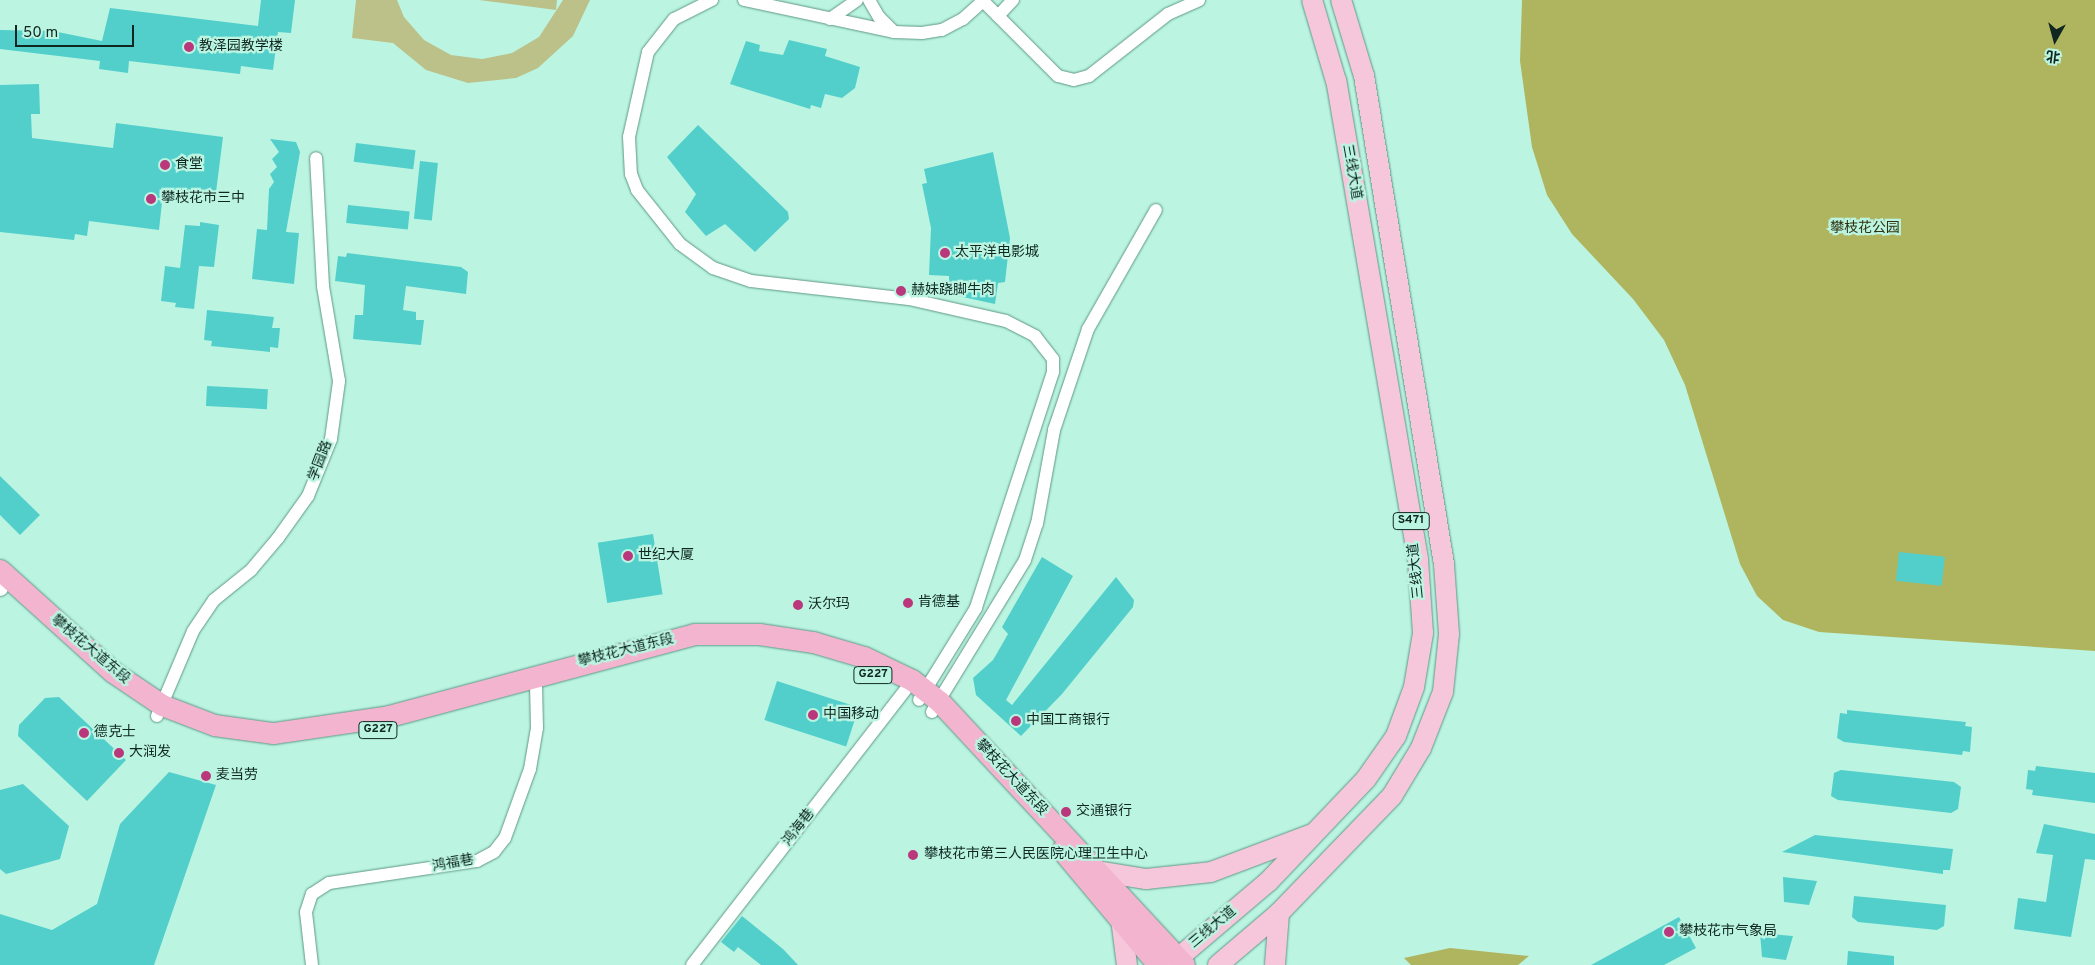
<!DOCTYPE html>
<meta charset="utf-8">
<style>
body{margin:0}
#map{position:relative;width:2095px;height:965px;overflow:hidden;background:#bbf5e2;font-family:Overpass,"Noto Sans SC",sans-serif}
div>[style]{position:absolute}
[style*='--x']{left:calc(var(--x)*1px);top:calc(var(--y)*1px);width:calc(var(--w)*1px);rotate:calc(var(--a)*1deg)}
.green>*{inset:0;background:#bcc18a}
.forest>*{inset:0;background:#afb55f}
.building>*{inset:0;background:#52cfcb;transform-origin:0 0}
.roads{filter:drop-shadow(0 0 1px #5f9785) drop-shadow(0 0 1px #5f9785)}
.minor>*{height:12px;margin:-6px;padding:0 6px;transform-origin:6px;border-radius:6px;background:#fff}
.tertiary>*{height:16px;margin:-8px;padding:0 8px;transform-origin:8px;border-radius:8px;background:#fff}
.primary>*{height:20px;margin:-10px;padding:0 10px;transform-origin:10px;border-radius:10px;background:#f6c7db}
.trunk>*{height:21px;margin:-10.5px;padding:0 10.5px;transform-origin:10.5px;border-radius:10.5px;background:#f3b4cf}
.dots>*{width:14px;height:14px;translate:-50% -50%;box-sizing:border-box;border:2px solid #bbf5e2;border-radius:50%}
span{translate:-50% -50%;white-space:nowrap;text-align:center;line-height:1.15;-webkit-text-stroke:4.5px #bbf5e2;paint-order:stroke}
.shield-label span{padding:1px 4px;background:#bbf5e2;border:1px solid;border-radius:4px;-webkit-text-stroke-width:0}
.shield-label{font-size:12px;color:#0f2720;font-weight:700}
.poi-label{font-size:14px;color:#0f2720}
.left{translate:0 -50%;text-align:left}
.street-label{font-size:14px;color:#0f2720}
.park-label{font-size:14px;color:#30320d}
.north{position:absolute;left:2030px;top:15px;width:50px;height:50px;-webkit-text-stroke:4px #bbf5e2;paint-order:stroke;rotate:187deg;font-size:14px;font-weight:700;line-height:20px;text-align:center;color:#0f2720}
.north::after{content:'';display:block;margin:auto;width:18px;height:22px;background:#0f2720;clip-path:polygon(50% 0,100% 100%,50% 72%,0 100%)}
.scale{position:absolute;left:15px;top:25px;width:119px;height:22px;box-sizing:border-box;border:2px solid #0f2720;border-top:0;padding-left:6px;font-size:15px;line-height:18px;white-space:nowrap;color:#0f2720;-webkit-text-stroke:4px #bbf5e2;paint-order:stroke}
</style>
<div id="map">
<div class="green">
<div style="clip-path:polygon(356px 0,397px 0,404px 17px,424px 40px,451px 55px,482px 59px,512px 53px,539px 37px,563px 0,590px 0,573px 36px,538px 68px,516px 78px,468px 83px,426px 70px,393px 43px,352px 38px)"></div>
<div style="clip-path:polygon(479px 0,557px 0,556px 10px)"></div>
</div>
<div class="forest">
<div style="clip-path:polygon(1522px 0,2095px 0,2095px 651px,1819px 632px,1783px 620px,1757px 596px,1740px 564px,1685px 385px,1664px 340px,1633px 299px,1572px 234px,1547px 195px,1532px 147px,1520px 61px)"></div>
<div style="clip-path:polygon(1450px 948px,1529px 956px,1518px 965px,1411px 965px,1404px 958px)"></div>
</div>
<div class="building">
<div style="clip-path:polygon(261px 0,295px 0,291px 33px,278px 32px,273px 70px,241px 66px,240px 74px,129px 61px,128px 73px,99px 69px,100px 61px,0 49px,0 30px,53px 31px,102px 41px,110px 8px,258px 26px)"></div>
<div style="clip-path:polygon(789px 40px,827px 49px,825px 56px,860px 67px,855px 88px,842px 98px,825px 94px,821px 108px,811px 105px,810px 109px,730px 84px,746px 41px,760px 45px,759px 51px,783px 55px)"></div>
<div style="clip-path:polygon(39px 84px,40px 114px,31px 114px,32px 138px,113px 148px,116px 123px,223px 137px,215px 200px,163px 193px,159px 230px,89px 221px,87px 236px,75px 234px,74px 240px,0 232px,0 85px)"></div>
<div style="clip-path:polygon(698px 125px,788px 212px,789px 219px,755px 252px,725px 224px,706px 236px,685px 212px,696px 194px,667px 157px)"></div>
<div style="clip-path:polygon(270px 139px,296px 142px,300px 152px,286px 232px,299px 233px,294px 284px,252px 279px,257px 229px,267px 230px,269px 189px,274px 182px,270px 174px,277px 167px,272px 159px,279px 152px)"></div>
<div style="left:356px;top:143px;width:60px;height:19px;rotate:7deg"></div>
<div style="clip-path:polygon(993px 152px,1010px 238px,1005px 282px,998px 283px,995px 304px,949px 294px,949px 276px,929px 275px,931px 228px,922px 184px,927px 183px,924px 169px)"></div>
<div style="left:420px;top:161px;width:18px;height:58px;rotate:6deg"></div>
<div style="left:348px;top:205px;width:62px;height:18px;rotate:6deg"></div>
<div style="clip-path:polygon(200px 222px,219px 225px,214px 267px,199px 266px,194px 309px,175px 307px,176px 303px,161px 301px,165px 266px,180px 268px,185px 225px,200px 226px)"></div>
<div style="clip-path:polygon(347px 253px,461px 267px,468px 272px,466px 294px,406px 286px,403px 310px,416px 312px,416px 320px,424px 320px,421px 345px,353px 339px,355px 315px,363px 315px,365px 285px,335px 281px,338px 256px,346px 257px)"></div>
<div style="clip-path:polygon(207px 310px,274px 317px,272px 328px,280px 328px,278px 348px,270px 347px,270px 352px,211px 346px,212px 341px,204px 340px)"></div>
<div style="left:207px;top:386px;width:61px;height:20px;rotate:3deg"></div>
<div style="clip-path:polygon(0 476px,40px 515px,20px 535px,0 515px)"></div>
<div style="left:653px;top:534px;width:61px;height:56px;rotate:81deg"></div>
<div style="left:1899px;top:552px;width:46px;height:29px;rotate:6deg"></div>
<div style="clip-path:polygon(1042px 557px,1073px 576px,1006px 700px,1012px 705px,1116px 577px,1134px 600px,1133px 607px,1062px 694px,1021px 736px,976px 695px,973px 678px,993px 660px,1008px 634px,1002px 627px)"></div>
<div style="left:777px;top:681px;width:86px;height:41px;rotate:18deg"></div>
<div style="clip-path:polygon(59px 697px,126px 760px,87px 801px,18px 736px,19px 725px,45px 698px)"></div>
<div style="clip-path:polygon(1847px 710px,1966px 722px,1965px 726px,1972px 727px,1970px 752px,1963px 751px,1962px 755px,1844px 742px,1837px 738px,1840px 713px,1847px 714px)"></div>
<div style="clip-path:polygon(2036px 766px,2095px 773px,2095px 803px,2032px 795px,2033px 790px,2026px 789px,2028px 770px,2035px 771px)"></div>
<div style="clip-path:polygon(1841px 770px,1954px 782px,1961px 787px,1958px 809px,1951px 813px,1838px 800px,1831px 796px,1834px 773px)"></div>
<div style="clip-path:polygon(169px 772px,216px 785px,154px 965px,0 965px,0 914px,52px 930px,97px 904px,120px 824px)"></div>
<div style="clip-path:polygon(23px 784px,69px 826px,60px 859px,6px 874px,0 869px,0 790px)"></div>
<div style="clip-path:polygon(2044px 824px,2095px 834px,2095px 860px,2085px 859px,2071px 937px,2014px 929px,2018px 898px,2046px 902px,2053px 855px,2036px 853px)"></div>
<div style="clip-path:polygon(1815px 835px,1953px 849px,1950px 870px,1943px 870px,1943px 874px,1782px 852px)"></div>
<div style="clip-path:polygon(1783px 877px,1817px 881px,1809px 905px,1784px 902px)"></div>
<div style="clip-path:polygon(1854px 896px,1946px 905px,1944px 926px,1937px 930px,1858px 922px,1852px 917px)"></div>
<div style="clip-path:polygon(742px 916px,783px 949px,798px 965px,761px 965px,738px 947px,734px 952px,721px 942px)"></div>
<div style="clip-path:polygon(1679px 917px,1696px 948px,1664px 965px,1591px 965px)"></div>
<div style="clip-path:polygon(1760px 933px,1793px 936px,1786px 960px,1762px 957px)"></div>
<div style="clip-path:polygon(1848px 951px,1894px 956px,1894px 965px,1847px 965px)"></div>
</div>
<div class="roads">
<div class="minor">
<div style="--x:712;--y:0;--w:42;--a:153.4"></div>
<div style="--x:674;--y:19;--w:42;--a:128.2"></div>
<div style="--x:648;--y:52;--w:87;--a:102.6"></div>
<div style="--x:629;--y:137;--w:37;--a:87"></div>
<div style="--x:631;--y:174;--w:17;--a:69"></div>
<div style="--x:637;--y:190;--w:69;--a:51.5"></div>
<div style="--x:680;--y:244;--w:41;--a:36"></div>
<div style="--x:713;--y:268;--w:40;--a:18.9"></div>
<div style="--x:751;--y:281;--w:159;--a:6.5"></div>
<div style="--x:909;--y:299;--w:99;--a:12.8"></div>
<div style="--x:1006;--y:321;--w:33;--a:27"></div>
<div style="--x:1035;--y:336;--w:29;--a:52"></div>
<div style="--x:1053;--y:359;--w:13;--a:90"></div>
<div style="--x:1053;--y:372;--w:248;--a:108.1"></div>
<div style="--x:976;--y:608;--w:108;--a:121.8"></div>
<div style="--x:744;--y:0;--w:153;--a:12"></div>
<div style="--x:894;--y:32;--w:28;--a:2"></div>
<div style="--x:922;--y:33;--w:20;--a:-9"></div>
<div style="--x:942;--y:30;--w:24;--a:-28"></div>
<div style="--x:963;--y:19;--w:28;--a:-42"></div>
<div style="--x:869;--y:0;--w:20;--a:60"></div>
<div style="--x:879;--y:17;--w:21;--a:45"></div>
<div style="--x:983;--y:1;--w:106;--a:45"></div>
<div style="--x:1058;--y:76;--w:16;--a:14"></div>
<div style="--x:1074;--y:80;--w:16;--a:-15"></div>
<div style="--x:1089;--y:76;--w:100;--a:-38.1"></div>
<div style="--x:1168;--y:14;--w:34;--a:-24"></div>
<div style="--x:998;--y:16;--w:22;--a:-47"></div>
<div style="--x:830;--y:19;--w:33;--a:-35"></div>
<div style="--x:932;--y:712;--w:178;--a:-58.5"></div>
<div style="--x:1025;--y:560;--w:38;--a:-72"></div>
<div style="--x:1037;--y:524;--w:96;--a:-79.7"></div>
<div style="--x:1054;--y:430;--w:107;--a:-71.4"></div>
<div style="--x:1088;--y:329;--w:137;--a:-60.3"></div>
<div style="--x:157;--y:716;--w:92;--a:-67"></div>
<div style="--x:193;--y:631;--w:37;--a:-56"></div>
<div style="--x:214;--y:600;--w:48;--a:-39"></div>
<div style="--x:251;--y:570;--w:42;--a:-49.8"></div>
<div style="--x:278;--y:538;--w:52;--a:-54.5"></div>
<div style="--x:308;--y:496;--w:61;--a:-68"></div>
<div style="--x:331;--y:439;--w:59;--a:-82.1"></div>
<div style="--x:339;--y:381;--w:96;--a:-99.6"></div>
<div style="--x:323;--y:286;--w:128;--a:-93.1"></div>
<div style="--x:312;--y:965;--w:53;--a:-96.5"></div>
<div style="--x:306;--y:912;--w:19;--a:-72"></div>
<div style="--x:312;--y:894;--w:20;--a:-33"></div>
<div style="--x:329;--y:883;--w:150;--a:-8.5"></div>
<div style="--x:477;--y:861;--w:19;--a:-28"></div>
<div style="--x:494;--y:852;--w:18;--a:-52"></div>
<div style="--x:505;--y:838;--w:73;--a:-70.1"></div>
<div style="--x:530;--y:769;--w:42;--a:-80.3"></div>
<div style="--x:537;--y:728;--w:43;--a:-91.3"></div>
<div style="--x:692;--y:965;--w:348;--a:-52.2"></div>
</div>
<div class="tertiary">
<div style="--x:0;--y:588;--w:1;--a:-45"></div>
</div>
<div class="primary">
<div style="--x:1102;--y:872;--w:45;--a:9"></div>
<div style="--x:1146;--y:879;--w:65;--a:-6.1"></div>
<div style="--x:1211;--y:872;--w:108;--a:-20.6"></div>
<div style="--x:1121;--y:919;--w:46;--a:82.6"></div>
<div style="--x:1170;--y:965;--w:128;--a:-40.3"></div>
<div style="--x:1268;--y:882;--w:142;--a:-46.4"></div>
<div style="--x:1366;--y:779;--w:52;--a:-55.1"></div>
<div style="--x:1396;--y:736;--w:52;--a:-69.8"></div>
<div style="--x:1414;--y:687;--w:55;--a:-80.5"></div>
<div style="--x:1423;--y:633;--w:74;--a:-93.9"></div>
<div style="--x:1418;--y:559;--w:485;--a:-99.7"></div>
<div style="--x:1336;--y:81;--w:84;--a:-106.5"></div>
<div style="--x:1218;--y:965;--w:80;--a:-40.4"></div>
<div style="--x:1279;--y:913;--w:163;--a:-46"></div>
<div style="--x:1392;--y:796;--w:56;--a:-58.9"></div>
<div style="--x:1421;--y:748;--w:60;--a:-68.6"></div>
<div style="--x:1443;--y:692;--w:58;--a:-84.1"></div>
<div style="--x:1449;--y:634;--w:70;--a:-94.1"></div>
<div style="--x:1444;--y:564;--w:495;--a:-99.3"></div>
<div style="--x:1364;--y:76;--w:79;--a:-106.8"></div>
<div style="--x:1275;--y:965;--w:52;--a:-85.6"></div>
</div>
<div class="trunk">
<div style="--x:0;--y:570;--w:152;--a:42.1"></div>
<div style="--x:113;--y:672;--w:59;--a:34"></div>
<div style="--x:162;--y:705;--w:56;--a:21"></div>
<div style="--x:214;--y:725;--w:60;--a:7.7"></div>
<div style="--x:273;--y:733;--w:117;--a:-8.3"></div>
<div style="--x:389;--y:716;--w:316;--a:-15"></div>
<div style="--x:694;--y:634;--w:65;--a:0"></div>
<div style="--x:759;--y:634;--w:55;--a:8.4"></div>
<div style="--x:813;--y:642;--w:53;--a:16.4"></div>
<div style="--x:864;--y:657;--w:53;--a:25.6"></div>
<div style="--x:912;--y:680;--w:34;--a:38"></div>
<div style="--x:939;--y:701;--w:360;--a:47.1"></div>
<div style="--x:1062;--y:850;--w:150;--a:50.1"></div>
</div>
</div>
<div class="dots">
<div style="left:189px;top:47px;background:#bb377c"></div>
<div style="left:165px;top:165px;background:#bb377c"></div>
<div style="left:151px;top:199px;background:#bb377c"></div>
<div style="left:945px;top:253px;background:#bb377c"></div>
<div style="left:901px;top:291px;background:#bb377c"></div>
<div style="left:628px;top:556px;background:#bb377c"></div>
<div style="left:908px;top:603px;background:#bb377c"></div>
<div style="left:798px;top:605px;background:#bb377c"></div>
<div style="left:813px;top:715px;background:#bb377c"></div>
<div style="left:1016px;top:721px;background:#bb377c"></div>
<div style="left:84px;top:733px;background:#bb377c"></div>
<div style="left:119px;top:753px;background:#bb377c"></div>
<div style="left:206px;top:776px;background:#bb377c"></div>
<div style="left:1066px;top:812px;background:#bb377c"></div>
<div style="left:913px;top:855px;background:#bb377c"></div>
<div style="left:1669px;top:932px;background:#bb377c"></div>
</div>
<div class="shield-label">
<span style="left:1411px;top:521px">S471</span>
<span style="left:873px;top:675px">G227</span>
<span style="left:378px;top:730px">G227</span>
</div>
<div class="poi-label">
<span class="left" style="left:199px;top:47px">教泽园教学楼</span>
<span class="left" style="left:175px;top:165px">食堂</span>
<span class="left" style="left:161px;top:199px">攀枝花市三中</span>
<span class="left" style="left:955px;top:253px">太平洋电影城</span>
<span class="left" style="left:911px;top:291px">赫妹跷脚牛肉</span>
<span class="left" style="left:638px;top:556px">世纪大厦</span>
<span class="left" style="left:918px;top:603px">肯德基</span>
<span class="left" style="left:808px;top:605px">沃尔玛</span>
<span class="left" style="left:823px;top:715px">中国移动</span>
<span class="left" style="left:1026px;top:721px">中国工商银行</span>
<span class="left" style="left:94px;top:733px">德克士</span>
<span class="left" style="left:129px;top:753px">大润发</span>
<span class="left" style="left:216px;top:776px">麦当劳</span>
<span class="left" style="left:1076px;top:812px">交通银行</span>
<span class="left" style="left:924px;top:855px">攀枝花市第三人民医院心理卫生中心</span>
<span class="left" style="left:1679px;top:932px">攀枝花市气象局</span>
</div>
<div class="street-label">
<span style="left:1351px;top:172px;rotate:80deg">三线大道</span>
<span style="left:321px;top:461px;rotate:-69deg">学园路</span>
<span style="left:1417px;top:571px;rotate:-96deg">三线大道</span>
<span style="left:90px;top:650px;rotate:40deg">攀枝花大道东段</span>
<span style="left:626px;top:651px;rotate:-14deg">攀枝花大道东段</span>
<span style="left:1011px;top:778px;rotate:47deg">攀枝花大道东段</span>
<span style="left:799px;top:828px;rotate:-52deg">鸿海巷</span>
<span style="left:453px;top:864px;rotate:-10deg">鸿福巷</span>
<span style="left:1213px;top:928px;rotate:-40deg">三线大道</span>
</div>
<div class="park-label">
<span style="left:1865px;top:229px">攀枝花公园</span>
</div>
<div class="north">北</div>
<div class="scale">50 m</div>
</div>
